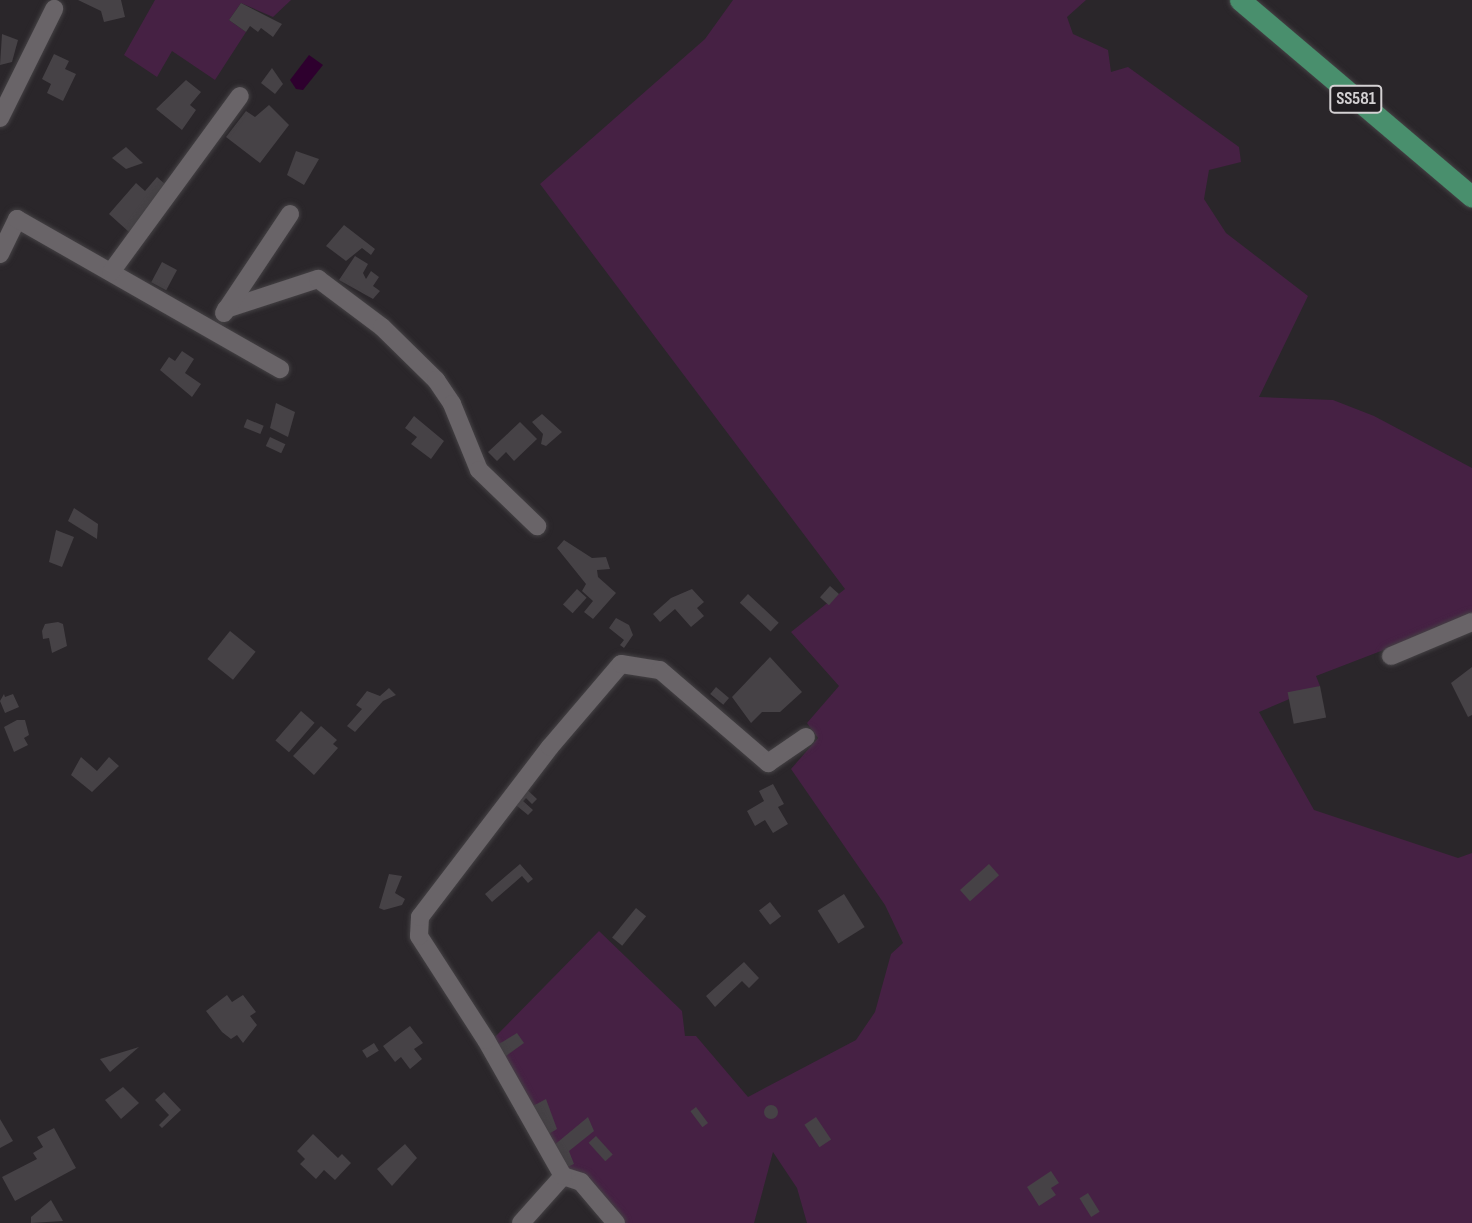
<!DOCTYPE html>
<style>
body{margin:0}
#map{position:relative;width:1472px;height:1223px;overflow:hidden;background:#2a262a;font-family:"Sofia Sans Condensed",sans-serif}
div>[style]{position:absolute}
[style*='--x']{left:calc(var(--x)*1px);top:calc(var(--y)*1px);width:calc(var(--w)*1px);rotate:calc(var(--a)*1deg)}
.green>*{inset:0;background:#462144}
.water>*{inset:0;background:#2e002e}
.building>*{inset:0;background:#464246;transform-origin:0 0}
.round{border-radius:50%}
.roads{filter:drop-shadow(0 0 2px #444144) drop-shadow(0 0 2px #444144)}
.minor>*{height:18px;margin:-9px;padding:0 9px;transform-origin:9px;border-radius:9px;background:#696468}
.major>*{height:21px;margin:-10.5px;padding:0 10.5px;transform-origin:10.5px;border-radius:10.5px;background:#498f6d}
span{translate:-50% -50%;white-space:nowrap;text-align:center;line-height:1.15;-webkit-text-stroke:7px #201c20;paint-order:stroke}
.shield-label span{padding:2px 5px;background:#201c20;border:2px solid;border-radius:5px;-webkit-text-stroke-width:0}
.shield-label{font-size:18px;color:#d4d1d3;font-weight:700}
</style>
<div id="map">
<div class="green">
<div style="clip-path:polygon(155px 0,291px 0,273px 17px,241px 3px,229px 20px,246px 32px,215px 80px,172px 51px,157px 77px,124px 55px)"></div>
<div style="clip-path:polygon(733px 0,1086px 0,1067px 17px,1073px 34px,1108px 50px,1111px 72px,1128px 67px,1239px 147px,1241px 162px,1209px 170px,1204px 199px,1226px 233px,1308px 296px,1259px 397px,1333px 400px,1374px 416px,1472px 468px,1472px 616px,1316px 676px,1320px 686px,1259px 712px,1314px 810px,1458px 858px,1472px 853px,1472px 1223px,807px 1223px,797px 1188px,773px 1152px,754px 1223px,621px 1223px,565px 1171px,491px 1041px,599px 931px,682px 1011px,685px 1036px,696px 1036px,748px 1097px,856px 1040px,875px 1012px,891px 954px,903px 943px,885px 905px,791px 769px,818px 738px,807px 723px,839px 686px,791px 632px,845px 589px,540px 184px,705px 39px)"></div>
</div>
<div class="water">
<div style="clip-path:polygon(309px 55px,323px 65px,303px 90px,296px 89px,290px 80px)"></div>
</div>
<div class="building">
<div style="clip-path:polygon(78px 0,121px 0,125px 17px,104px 22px,101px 11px)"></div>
<div style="clip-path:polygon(241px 3px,282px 24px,273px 37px,261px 28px,258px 32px,250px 26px,246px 32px,229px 20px)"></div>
<div style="clip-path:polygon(2px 34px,18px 40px,12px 62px,0 65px)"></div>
<div style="clip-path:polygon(54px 54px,69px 61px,65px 69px,76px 74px,63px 101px,47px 93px,51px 84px,42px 79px)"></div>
<div style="clip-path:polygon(272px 68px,283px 84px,275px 94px,261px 83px)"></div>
<div style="clip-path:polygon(186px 80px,201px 92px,190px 105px,196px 110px,182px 130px,156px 109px)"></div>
<div style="clip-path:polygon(269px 105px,289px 125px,260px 163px,226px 137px,246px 111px,255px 117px)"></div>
<div style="clip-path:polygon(126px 147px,143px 163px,126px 169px,112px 158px)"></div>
<div style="clip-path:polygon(296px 151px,319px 159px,304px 185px,287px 175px)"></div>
<div style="clip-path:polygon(157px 177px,167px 186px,129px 232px,109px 214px,136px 183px,145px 191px)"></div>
<div style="clip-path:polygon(344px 225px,375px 249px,371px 255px,362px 248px,346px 261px,326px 246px)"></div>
<div style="clip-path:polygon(355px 256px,368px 264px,363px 273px,366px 279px,371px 271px,379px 277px,373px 286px,380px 291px,373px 299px,339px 280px)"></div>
<div style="left:162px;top:262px;width:17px;height:23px;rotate:28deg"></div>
<div style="clip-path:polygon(182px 351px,194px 359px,185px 373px,201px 384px,192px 397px,160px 370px,169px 357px,175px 361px)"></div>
<div style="clip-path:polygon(276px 403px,295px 412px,288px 437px,270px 428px)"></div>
<div style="clip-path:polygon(542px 414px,562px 432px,546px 446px,541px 444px,543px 434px,532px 422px)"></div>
<div style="clip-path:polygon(414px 416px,444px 441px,431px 459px,411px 444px,417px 437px,405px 428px)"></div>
<div style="left:247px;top:419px;width:18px;height:9px;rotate:22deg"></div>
<div style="clip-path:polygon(520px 422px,537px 439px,514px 461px,506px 452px,497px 461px,488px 452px)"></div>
<div style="left:270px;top:437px;width:17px;height:10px;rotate:25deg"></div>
<div style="clip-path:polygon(74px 508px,98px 524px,97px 539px,68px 521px)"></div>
<div style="clip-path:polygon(56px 530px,74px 537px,62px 567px,49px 562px)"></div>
<div style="clip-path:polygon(564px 540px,592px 558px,606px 557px,610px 569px,597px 570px,598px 577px,616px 593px,593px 619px,584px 612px,593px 601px,582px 591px,586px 584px,557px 548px)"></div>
<div style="left:830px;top:586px;width:12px;height:15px;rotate:42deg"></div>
<div style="left:577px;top:589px;width:13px;height:21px;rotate:42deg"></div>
<div style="clip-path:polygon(692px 589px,704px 602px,697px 608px,704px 616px,691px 627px,675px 609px,660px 622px,653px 614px,671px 598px)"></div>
<div style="left:748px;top:594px;width:42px;height:12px;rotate:43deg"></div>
<div style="clip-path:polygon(616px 618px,629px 625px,633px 635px,624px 648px,620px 645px,624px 640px,609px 628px)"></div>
<div style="clip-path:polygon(58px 622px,63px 624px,67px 646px,52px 653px,49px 638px,43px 639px,42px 631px,45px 624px)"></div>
<div style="left:230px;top:631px;width:33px;height:36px;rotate:39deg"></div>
<div style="clip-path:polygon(770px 657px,802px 692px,780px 712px,762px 712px,751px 723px,732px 697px)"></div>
<div style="clip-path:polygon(1472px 667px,1472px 715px,1468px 717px,1451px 683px)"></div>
<div style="left:1320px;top:686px;width:32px;height:33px;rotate:79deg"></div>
<div style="left:716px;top:687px;width:17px;height:9px;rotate:40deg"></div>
<div style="clip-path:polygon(389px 688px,396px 695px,383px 701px,355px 732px,347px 726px,362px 709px,356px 705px,367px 691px,380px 696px)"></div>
<div style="clip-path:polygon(4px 694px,5px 697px,13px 694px,19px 707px,5px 713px,0 701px)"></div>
<div style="left:301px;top:711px;width:18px;height:39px;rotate:41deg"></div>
<div style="clip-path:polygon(17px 720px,25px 720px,29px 735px,24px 738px,28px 745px,14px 752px,4px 727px)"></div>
<div style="clip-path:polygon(321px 726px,337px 740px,333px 744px,338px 748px,314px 775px,293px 756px)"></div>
<div style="clip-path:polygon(81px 757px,97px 771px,109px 757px,119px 766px,92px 792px,71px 775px)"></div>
<div style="clip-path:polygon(773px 784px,784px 804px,778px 807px,788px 824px,773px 833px,765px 820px,755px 826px,747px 811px,764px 801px,759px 791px)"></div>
<div style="clip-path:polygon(523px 786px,537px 799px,532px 804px,526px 798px,523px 801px,533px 810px,528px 815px,511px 801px)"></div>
<div style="clip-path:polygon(520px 864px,533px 879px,528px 883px,522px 876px,492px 902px,485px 894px)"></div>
<div style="left:989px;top:864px;width:15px;height:39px;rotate:48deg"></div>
<div style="clip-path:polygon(389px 874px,402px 876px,395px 893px,405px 899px,402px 905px,384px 910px,379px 908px)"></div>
<div style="left:844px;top:894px;width:39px;height:31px;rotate:58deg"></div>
<div style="left:770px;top:902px;width:18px;height:14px;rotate:52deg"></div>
<div style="left:636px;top:908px;width:13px;height:38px;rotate:39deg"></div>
<div style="clip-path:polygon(744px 962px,759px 978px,749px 988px,742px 981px,715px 1007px,706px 996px)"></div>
<div style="clip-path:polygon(227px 995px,232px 1002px,243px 995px,256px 1012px,250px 1016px,257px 1025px,243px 1043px,237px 1035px,231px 1039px,222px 1032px,206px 1011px)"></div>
<div style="clip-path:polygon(410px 1026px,423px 1043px,414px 1049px,422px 1059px,410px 1069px,401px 1057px,395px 1062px,383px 1046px)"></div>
<div style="clip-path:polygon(517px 1033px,524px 1043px,503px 1058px,494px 1047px)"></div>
<div style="left:374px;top:1043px;width:9px;height:14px;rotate:58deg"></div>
<div style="clip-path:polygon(139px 1047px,110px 1072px,100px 1059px)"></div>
<div style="clip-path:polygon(123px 1087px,139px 1103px,121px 1119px,105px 1100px)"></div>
<div style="clip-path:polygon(164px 1092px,181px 1110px,162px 1128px,159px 1125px,169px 1115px,155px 1100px)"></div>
<div style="clip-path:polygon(546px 1099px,557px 1129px,547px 1135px,531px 1107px)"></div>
<div class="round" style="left:764px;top:1105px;width:14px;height:14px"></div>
<div style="left:696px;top:1107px;width:20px;height:7px;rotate:53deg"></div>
<div style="clip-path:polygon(588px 1117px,594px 1131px,569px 1151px,574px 1164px,565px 1168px,553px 1146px)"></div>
<div style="left:816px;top:1117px;width:27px;height:14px;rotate:56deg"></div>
<div style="clip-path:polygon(0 1119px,13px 1141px,0 1148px)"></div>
<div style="clip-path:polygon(54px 1128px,76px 1168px,15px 1201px,2px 1177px,37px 1159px,33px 1153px,43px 1147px,37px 1137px)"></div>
<div style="clip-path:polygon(313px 1134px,338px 1158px,342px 1154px,351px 1163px,335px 1180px,324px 1170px,316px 1179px,300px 1164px,305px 1159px,297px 1151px)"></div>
<div style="left:596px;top:1136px;width:25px;height:10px;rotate:48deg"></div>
<div style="clip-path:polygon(405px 1144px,417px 1158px,392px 1186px,377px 1169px)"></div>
<div style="clip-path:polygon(1051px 1171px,1059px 1183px,1051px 1188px,1056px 1195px,1039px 1206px,1027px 1187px)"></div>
<div style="left:1088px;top:1193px;width:22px;height:10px;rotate:58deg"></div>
<div style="clip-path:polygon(51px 1200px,63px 1221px,31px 1223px,31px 1217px)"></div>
</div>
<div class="roads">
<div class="minor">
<div style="--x:0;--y:118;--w:122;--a:-63.6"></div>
<div style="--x:0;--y:254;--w:39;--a:-64"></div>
<div style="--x:17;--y:219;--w:303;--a:29.7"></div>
<div style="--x:111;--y:272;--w:218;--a:-53.8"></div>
<div style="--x:226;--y:309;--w:97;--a:-18.1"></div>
<div style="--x:318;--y:279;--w:80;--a:36.9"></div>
<div style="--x:382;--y:327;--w:76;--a:44.5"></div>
<div style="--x:436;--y:380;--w:29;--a:56"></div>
<div style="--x:452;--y:404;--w:71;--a:67.8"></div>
<div style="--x:479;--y:470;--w:81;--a:44"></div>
<div style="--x:224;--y:313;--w:119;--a:-56.3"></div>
<div style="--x:1391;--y:656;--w:88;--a:-22.8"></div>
<div style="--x:563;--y:1176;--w:19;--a:18"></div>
<div style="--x:581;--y:1182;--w:54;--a:49.5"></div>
<div style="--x:521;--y:1223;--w:63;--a:-48.2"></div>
<div style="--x:563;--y:1176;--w:156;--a:-119.5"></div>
<div style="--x:486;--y:1040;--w:124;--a:-122.8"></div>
<div style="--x:419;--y:936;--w:19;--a:-87"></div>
<div style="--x:420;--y:917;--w:214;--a:-52.6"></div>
<div style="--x:550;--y:747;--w:109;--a:-49.5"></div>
<div style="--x:621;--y:664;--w:39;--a:9"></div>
<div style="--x:660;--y:670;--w:143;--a:40.7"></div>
<div style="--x:768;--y:763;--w:46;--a:-34.4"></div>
</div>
<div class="major">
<div style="--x:1240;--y:0;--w:304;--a:40.3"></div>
</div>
</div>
<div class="shield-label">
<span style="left:1356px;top:99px">SS581</span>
</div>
</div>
